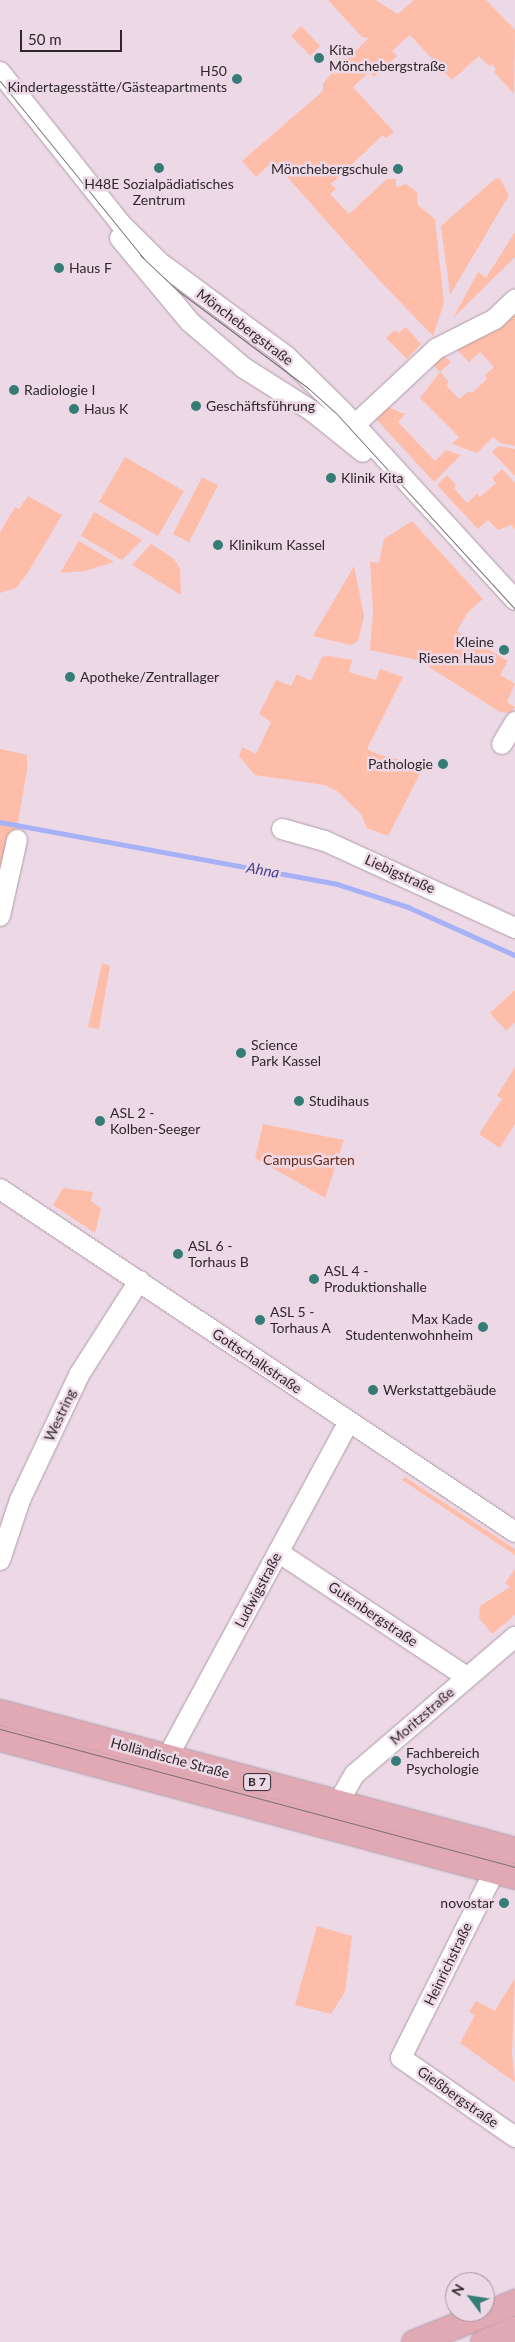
<!DOCTYPE html>
<meta charset="utf-8">
<style>
body{margin:0}
#map{position:relative;width:515px;height:2342px;overflow:hidden;background:#edd9e6;font-family:Lato,sans-serif}
div>[style]{position:absolute}
[style*='--x']{left:calc(var(--x)*1px);top:calc(var(--y)*1px);width:calc(var(--w)*1px);rotate:calc(var(--a)*1deg)}
.green>*{inset:0;background:#fdbda9;transform-origin:0 0}
.stream>*{height:4.5px;margin:-2.25px;padding:0 2.25px;transform-origin:2.25px;border-radius:2.25px;background:#a7b1f7}
.roads{filter:drop-shadow(0 0 1px #ad9ba7) drop-shadow(0 0 1px #ad9ba7)}
.minor>*{height:20px;margin:-10px;padding:0 10px;transform-origin:10px;border-radius:10px;background:#fff}
.major>*{height:25px;margin:-12.5px;padding:0 12.5px;transform-origin:12.5px;border-radius:12.5px;background:#e0a9b4}
.tram>*{height:1px;margin:-0.5px;padding:0 0.5px;transform-origin:0.5px;border-radius:0.5px;background:#7b6f77}
.dots>*{width:14px;height:14px;translate:-50% -50%;box-sizing:border-box;border:2px solid #edd9e6;border-radius:50%}
span{translate:-50% -50%;white-space:nowrap;text-align:center;line-height:1.15;-webkit-text-stroke:5px #edd9e6;paint-order:stroke}
.shield-label span{padding:1px 4px;background:#edd9e6;border:1px solid;border-radius:4px;-webkit-text-stroke-width:0}
.shield-label{font-size:12px;color:#2e272c;font-weight:700}
.poi-label{font-size:14px;color:#2e272c}
.left{translate:0 -50%;text-align:left}
.right{translate:-100% -50%;text-align:right}
.street-label{font-size:14px;color:#2e272c}
.park-label{font-size:14px;color:#6d2911}
.water-label{font-size:15px;color:#404293;font-style:italic}
.north{position:absolute;left:445px;top:2272px;width:50px;height:50px;box-sizing:border-box;background:#edd9e6;border:1px solid #a1929c;border-radius:50%;rotate:301deg;font-size:14px;font-weight:700;line-height:20px;text-align:center;color:#2e272c}
.north::after{content:'';display:block;margin:auto;width:18px;height:22px;background:#357c76;clip-path:polygon(50% 0,100% 100%,50% 72%,0 100%)}
.scale{position:absolute;left:20px;top:30px;width:102px;height:22px;box-sizing:border-box;border:2px solid #2e272c;border-top:0;padding-left:6px;font-size:15px;line-height:18px;white-space:nowrap;color:#2e272c;-webkit-text-stroke:4px #edd9e6;paint-order:stroke}
</style>
<div id="map">
<div class="green">
<div style="clip-path:polygon(328px 0,375px 0,398px 14px,414px 0,486px 0,515px 30px,514px 94px,494px 72px,496px 69px,492px 64px,489px 66px,479px 56px,452px 80px,410px 35px,392px 51px,397px 56px,374px 77px,369px 72px,353px 87px,394px 132px,386px 138px,383px 135px,331px 184px,336px 189px,330px 194px,349px 214px,387px 179px,396px 179px,396px 187px,406px 184px,417px 192px,418px 205px,435px 219px,444px 303px,433px 336px,377px 278px,273px 161px,256px 177px,242px 161px,323px 91px,323px 84px,331px 74px,369px 38px,362px 37px)"></div>
<div style="left:301px;top:26px;width:28px;height:14px;rotate:46deg"></div>
<div style="clip-path:polygon(496px 178px,500px 179px,509px 195px,450px 295px,441px 226px)"></div>
<div style="clip-path:polygon(515px 232px,515px 257px,453px 318px,478px 272px,486px 278px)"></div>
<div style="clip-path:polygon(515px 314px,515px 446px,501px 443px,493px 437px,477px 453px,452px 444px,459px 437px,420px 398px,440px 372px,432px 364px,444px 356px,451px 362px,440px 372px,449px 382px,446px 385px,459px 399px,469px 391px,472px 393px,487px 379px,485px 375px,494px 367px,480px 352px,469px 362px,456px 349px,499px 329px)"></div>
<div style="clip-path:polygon(406px 327px,421px 344px,407px 359px,386px 338px,395px 330px,399px 333px)"></div>
<div style="clip-path:polygon(388px 407px,405px 414px,398px 422px,435px 461px,446px 450px,461px 455px,434px 482px,376px 419px)"></div>
<div style="clip-path:polygon(498px 446px,515px 449px,515px 476px,492px 452px)"></div>
<div style="left:125px;top:457px;width:68px;height:52px;rotate:30deg"></div>
<div style="clip-path:polygon(502px 469px,515px 483px,515px 529px,511px 525px,498px 530px,488px 520px,478px 529px,437px 485px,447px 475px,456px 485px,454px 488px,467px 503px,477px 494px,480px 497px,496px 483px,492px 478px)"></div>
<div style="left:202px;top:477px;width:18px;height:64px;rotate:27deg"></div>
<div style="clip-path:polygon(28px 496px,62px 515px,27px 574px,16px 588px,0 593px,0 532px,15px 507px,19px 509px)"></div>
<div style="clip-path:polygon(94px 512px,142px 540px,122px 560px,81px 536px)"></div>
<div style="clip-path:polygon(412px 521px,483px 599px,468px 612px,457px 631px,508px 661px,500px 675px,515px 684px,507px 702px,515px 707px,511px 713px,500px 712px,418px 660px,370px 650px,373px 612px,370px 562px,379px 563px,384px 539px)"></div>
<div style="clip-path:polygon(79px 541px,114px 562px,85px 571px,60px 573px)"></div>
<div style="clip-path:polygon(151px 544px,173px 558px,180px 568px,181px 595px,132px 565px)"></div>
<div style="clip-path:polygon(354px 566px,364px 616px,358px 641px,351px 645px,313px 636px)"></div>
<div style="clip-path:polygon(328px 656px,352px 660px,349px 672px,376px 680px,380px 669px,403px 677px,367px 749px,377px 754px,424px 766px,388px 836px,367px 828px,361px 814px,337px 791px,325px 785px,255px 775px,239px 756px,242px 747px,256px 754px,271px 722px,259px 714px,276px 680px,291px 686px,297px 674px,311px 681px,322px 657px)"></div>
<div style="clip-path:polygon(0 749px,27px 755px,27px 770px,15px 839px,0 890px)"></div>
<div style="clip-path:polygon(102px 963px,110px 966px,99px 1029px,88px 1027px)"></div>
<div style="clip-path:polygon(515px 990px,515px 1023px,506px 1031px,490px 1013px)"></div>
<div style="clip-path:polygon(515px 1067px,515px 1124px,500px 1148px,479px 1134px,502px 1099px,497px 1096px)"></div>
<div style="clip-path:polygon(263px 1124px,344px 1140px,325px 1198px,255px 1158px)"></div>
<div style="clip-path:polygon(63px 1188px,93px 1192px,91px 1201px,101px 1208px,95px 1233px,53px 1205px)"></div>
<div style="clip-path:polygon(405px 1477px,515px 1549px,515px 1555px,402px 1480px)"></div>
<div style="clip-path:polygon(515px 1569px,515px 1615px,492px 1634px,479px 1618px,480px 1606px,510px 1587px,505px 1583px)"></div>
<div style="clip-path:polygon(317px 1926px,352px 1936px,345px 1992px,331px 2014px,295px 2005px)"></div>
<div style="clip-path:polygon(515px 1978px,512px 2055px,515px 2082px,460px 2043px,475px 2015px,469px 2012px,476px 2001px,495px 2011px)"></div>
</div>
<div class="stream">
<div style="--x:0;--y:822;--w:343;--a:10.4"></div>
<div style="--x:337;--y:884;--w:75;--a:17.9"></div>
<div style="--x:408;--y:907;--w:117;--a:24.2"></div>
</div>
<div class="roads">
<div class="minor">
<div style="--x:0;--y:72;--w:193;--a:51.5"></div>
<div style="--x:120;--y:223;--w:55;--a:45"></div>
<div style="--x:159;--y:262;--w:158;--a:36.5"></div>
<div style="--x:286;--y:356;--w:78;--a:44.5"></div>
<div style="--x:342;--y:411;--w:256;--a:47.5"></div>
<div style="--x:120;--y:238;--w:109;--a:50.2"></div>
<div style="--x:190;--y:322;--w:71;--a:40.4"></div>
<div style="--x:244;--y:368;--w:80;--a:32.3"></div>
<div style="--x:312;--y:411;--w:65;--a:38.8"></div>
<div style="--x:345;--y:434;--w:125;--a:-43"></div>
<div style="--x:436;--y:349;--w:66;--a:-27"></div>
<div style="--x:495;--y:319;--w:28;--a:-44"></div>
<div style="--x:502;--y:744;--w:26;--a:-59"></div>
<div style="--x:282;--y:829;--w:45;--a:15.6"></div>
<div style="--x:325;--y:841;--w:209;--a:24.6"></div>
<div style="--x:0;--y:916;--w:78;--a:-77.4"></div>
<div style="--x:0;--y:1189;--w:619;--a:33.66"></div>
<div style="--x:278;--y:1552;--w:227;--a:33.5"></div>
<div style="--x:0;--y:1560;--w:63;--a:-71.6"></div>
<div style="--x:20;--y:1500;--w:138;--a:-64.7"></div>
<div style="--x:79;--y:1375;--w:112;--a:-57.4"></div>
<div style="--x:167;--y:1758;--w:382;--a:-61.6"></div>
<div style="--x:338;--y:1803;--w:34;--a:-60"></div>
<div style="--x:355;--y:1774;--w:211;--a:-40.6"></div>
<div style="--x:495;--y:1870;--w:210;--a:116.6"></div>
<div style="--x:401;--y:2058;--w:139;--a:34.7"></div>
</div>
<div class="major">
<div style="--x:0;--y:1712;--w:533;--a:15"></div>
<div style="--x:0;--y:1738;--w:533;--a:15"></div>
<div style="--x:414;--y:2342;--w:109;--a:-21.6"></div>
<div style="--x:483;--y:2342;--w:35;--a:-22"></div>
</div>
</div>
<div class="tram">
<div style="--x:0;--y:81;--w:229;--a:51"></div>
<div style="--x:140;--y:255;--w:51;--a:43.4"></div>
<div style="--x:177;--y:290;--w:164;--a:36.8"></div>
<div style="--x:308;--y:388;--w:36;--a:42"></div>
<div style="--x:335;--y:412;--w:267;--a:47.6"></div>
<div style="--x:0;--y:1729;--w:533;--a:15"></div>
</div>
<div class="dots">
<div style="left:319px;top:58px;background:#357c76"></div>
<div style="left:237px;top:79px;background:#357c76"></div>
<div style="left:159px;top:168px;background:#357c76"></div>
<div style="left:398px;top:169px;background:#357c76"></div>
<div style="left:59px;top:268px;background:#357c76"></div>
<div style="left:14px;top:390px;background:#357c76"></div>
<div style="left:196px;top:406px;background:#357c76"></div>
<div style="left:74px;top:409px;background:#357c76"></div>
<div style="left:331px;top:478px;background:#357c76"></div>
<div style="left:218px;top:545px;background:#357c76"></div>
<div style="left:504px;top:650px;background:#357c76"></div>
<div style="left:70px;top:677px;background:#357c76"></div>
<div style="left:443px;top:764px;background:#357c76"></div>
<div style="left:241px;top:1053px;background:#357c76"></div>
<div style="left:299px;top:1101px;background:#357c76"></div>
<div style="left:100px;top:1121px;background:#357c76"></div>
<div style="left:178px;top:1254px;background:#357c76"></div>
<div style="left:314px;top:1279px;background:#357c76"></div>
<div style="left:260px;top:1320px;background:#357c76"></div>
<div style="left:483px;top:1327px;background:#357c76"></div>
<div style="left:373px;top:1390px;background:#357c76"></div>
<div style="left:396px;top:1761px;background:#357c76"></div>
<div style="left:504px;top:1903px;background:#357c76"></div>
</div>
<div class="shield-label">
<span style="left:257px;top:1782px">B 7</span>
</div>
<div class="poi-label">
<span class="left" style="left:329px;top:58px">Kita<br>Mönchebergstraße</span>
<span class="right" style="left:227px;top:79px">H50<br>Kindertagesstätte/Gästeapartments</span>
<span class="right" style="left:388px;top:169px">Mönchebergschule</span>
<span style="left:159px;top:192px">H48E Sozialpädiatisches<br>Zentrum</span>
<span class="left" style="left:69px;top:268px">Haus F</span>
<span class="left" style="left:24px;top:390px">Radiologie I</span>
<span class="left" style="left:206px;top:406px">Geschäftsführung</span>
<span class="left" style="left:84px;top:409px">Haus K</span>
<span class="left" style="left:341px;top:478px">Klinik Kita</span>
<span class="left" style="left:229px;top:545px">Klinikum Kassel</span>
<span class="right" style="left:494px;top:650px">Kleine<br>Riesen Haus</span>
<span class="left" style="left:80px;top:677px">Apotheke/Zentrallager</span>
<span class="right" style="left:433px;top:764px">Pathologie</span>
<span class="left" style="left:251px;top:1053px">Science<br>Park Kassel</span>
<span class="left" style="left:309px;top:1101px">Studihaus</span>
<span class="left" style="left:110px;top:1121px">ASL 2 -<br>Kolben-Seeger</span>
<span class="left" style="left:188px;top:1254px">ASL 6 -<br>Torhaus B</span>
<span class="left" style="left:324px;top:1279px">ASL 4 -<br>Produktionshalle</span>
<span class="left" style="left:270px;top:1320px">ASL 5 -<br>Torhaus A</span>
<span class="right" style="left:473px;top:1327px">Max Kade<br>Studentenwohnheim</span>
<span class="left" style="left:383px;top:1390px">Werkstattgebäude</span>
<span class="left" style="left:406px;top:1761px">Fachbereich<br>Psychologie</span>
<span class="right" style="left:494px;top:1903px">novostar</span>
</div>
<div class="street-label">
<span style="left:245px;top:327px;rotate:37deg">Mönchebergstraße</span>
<span style="left:400px;top:874px;rotate:24deg">Liebigstraße</span>
<span style="left:257px;top:1361px;rotate:34deg">Gottschalkstraße</span>
<span style="left:60px;top:1415px;rotate:-65deg">Westring</span>
<span style="left:258px;top:1590px;rotate:-62deg">Ludwigstraße</span>
<span style="left:373px;top:1614px;rotate:34deg">Gutenbergstraße</span>
<span style="left:422px;top:1716px;rotate:-41deg">Moritzstraße</span>
<span style="left:170px;top:1758px;rotate:15deg">Holländische Straße</span>
<span style="left:448px;top:1964px;rotate:-64deg">Heinrichstraße</span>
<span style="left:458px;top:2097px;rotate:35deg">Gießbergstraße</span>
</div>
<div class="park-label">
<span style="left:309px;top:1160px">CampusGarten</span>
</div>
<div class="water-label">
<span style="left:263px;top:870px;rotate:10deg">Ahna</span>
</div>
<div class="north">N</div>
<div class="scale">50 m</div>
</div>
